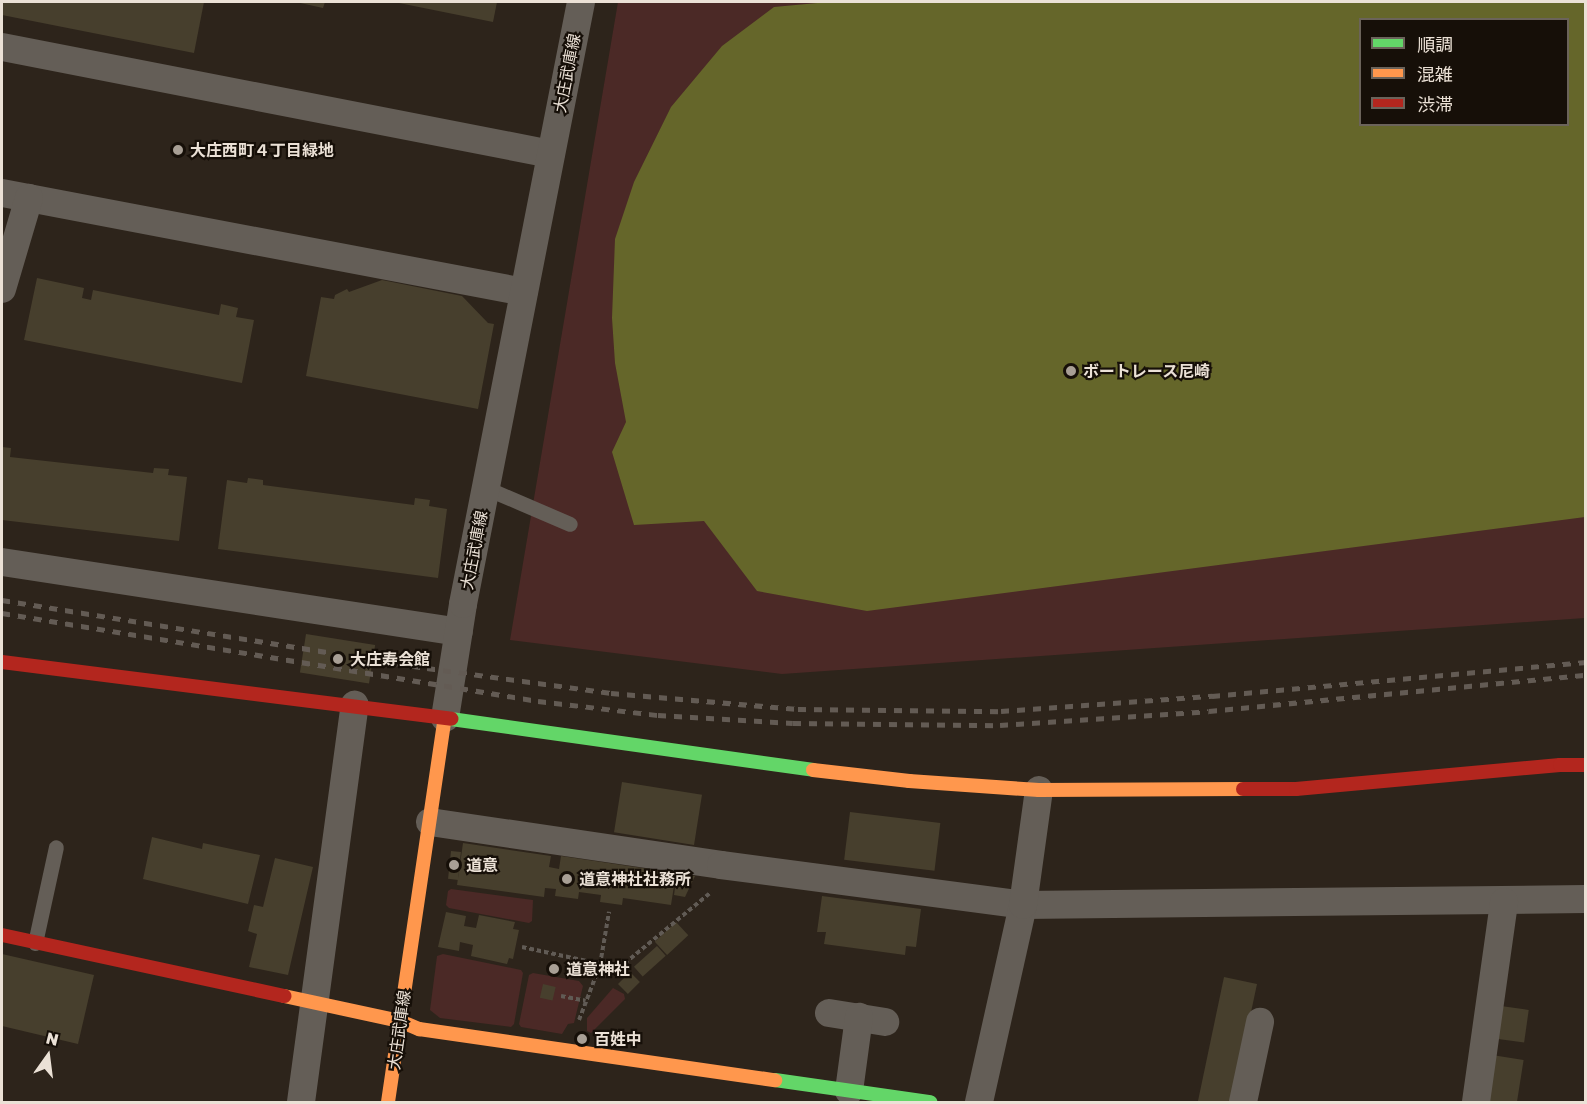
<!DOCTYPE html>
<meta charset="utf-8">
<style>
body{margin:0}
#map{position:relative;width:1587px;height:1104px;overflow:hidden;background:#2d241b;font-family:"Golos Text","Noto Sans JP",sans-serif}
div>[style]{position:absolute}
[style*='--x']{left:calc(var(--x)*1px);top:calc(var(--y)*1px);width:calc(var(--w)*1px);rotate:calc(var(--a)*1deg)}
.green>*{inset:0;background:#4b2926}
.water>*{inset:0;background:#65662a}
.building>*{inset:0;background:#473f2d;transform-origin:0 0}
.path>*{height:4px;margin-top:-2px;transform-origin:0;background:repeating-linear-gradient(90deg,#615b55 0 4.5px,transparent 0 7.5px)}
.lane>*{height:15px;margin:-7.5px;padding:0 7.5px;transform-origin:7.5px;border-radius:7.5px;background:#645e57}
.street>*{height:28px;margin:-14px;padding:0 14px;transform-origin:14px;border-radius:14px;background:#645e57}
.fast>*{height:14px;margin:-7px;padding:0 7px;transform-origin:7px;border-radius:7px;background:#63d668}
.slow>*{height:14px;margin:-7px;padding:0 7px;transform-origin:7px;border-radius:7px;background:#ff974d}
.jam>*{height:14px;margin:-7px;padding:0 7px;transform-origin:7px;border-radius:7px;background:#b3261e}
.rail>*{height:4.5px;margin-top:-2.25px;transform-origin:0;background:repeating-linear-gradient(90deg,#635b54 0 8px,transparent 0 16px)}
.dots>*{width:16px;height:16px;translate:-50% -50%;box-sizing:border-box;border:3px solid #160f08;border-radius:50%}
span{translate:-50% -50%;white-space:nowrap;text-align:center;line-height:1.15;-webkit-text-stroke:4.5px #160f08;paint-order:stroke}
.street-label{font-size:16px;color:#ebe1d6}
.poi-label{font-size:16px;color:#ebe1d6;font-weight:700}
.left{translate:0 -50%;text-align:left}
.frame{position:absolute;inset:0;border:3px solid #ebe1d6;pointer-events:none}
.legend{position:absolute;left:1359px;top:18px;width:210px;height:108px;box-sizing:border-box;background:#160f08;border:2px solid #6b635a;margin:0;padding:8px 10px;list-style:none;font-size:18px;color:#ebe1d6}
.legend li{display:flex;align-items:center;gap:12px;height:30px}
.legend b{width:30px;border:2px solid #6b635a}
.north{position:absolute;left:18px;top:1026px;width:60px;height:60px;-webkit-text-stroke:4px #160f08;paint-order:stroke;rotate:14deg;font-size:16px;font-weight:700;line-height:24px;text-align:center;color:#ebe1d6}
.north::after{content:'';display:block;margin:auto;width:21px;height:27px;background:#ebe1d6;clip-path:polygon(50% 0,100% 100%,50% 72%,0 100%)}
</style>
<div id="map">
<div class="green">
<div style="clip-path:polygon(evenodd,618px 2px,1585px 2px,1585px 618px,782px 674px,510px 640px,618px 2px,1360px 20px,1568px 20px,1568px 124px,1360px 124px,1360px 20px)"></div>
<div style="clip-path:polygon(451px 889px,533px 900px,532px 921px,529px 923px,449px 908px,446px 905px,448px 891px)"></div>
<div style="clip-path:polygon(443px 954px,521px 970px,523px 973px,514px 1024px,511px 1027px,440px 1018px,430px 1010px,437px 956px)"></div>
<div style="clip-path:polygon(533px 973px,579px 981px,583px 986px,574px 1023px,568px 1024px,562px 1034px,521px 1027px,519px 1024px,529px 975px)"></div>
<div style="clip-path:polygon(613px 988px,624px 994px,625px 999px,591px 1033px,587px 1031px,587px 1018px)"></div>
</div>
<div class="water">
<div style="clip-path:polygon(evenodd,828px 2px,1585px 2px,1585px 517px,867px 611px,757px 591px,704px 521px,634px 525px,612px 452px,626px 422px,615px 363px,612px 318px,615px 239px,634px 182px,671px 107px,722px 46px,774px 7px,828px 2px,1360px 20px,1568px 20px,1568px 124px,1360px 124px,1360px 20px)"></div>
</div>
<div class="building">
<div style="clip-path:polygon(2px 2px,204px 2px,194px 53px,2px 15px)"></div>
<div style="clip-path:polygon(296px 2px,325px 2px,323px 8px)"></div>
<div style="clip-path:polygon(394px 2px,497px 2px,493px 22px)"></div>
<div style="clip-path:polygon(37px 278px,84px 288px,82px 298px,91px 300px,93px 290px,219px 315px,221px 304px,238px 308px,236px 317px,254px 320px,242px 383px,24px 340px)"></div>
<div style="clip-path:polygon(382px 280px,462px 296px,488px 323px,494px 324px,478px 409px,306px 376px,321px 297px,334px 299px,335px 295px,347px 289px,349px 292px)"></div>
<div style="clip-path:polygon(2px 447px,11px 448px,10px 457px,153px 473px,154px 468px,169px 469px,168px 475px,187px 477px,179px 541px,2px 520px)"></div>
<div style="clip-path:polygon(248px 478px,263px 480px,263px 485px,414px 505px,415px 498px,430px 500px,429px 506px,447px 509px,438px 578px,218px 549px,227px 480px,247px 483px)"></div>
<div style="left:306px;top:634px;width:70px;height:39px;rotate:9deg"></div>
<div style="left:622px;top:782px;width:81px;height:51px;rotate:9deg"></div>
<div style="left:850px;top:812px;width:91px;height:48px;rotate:7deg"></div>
<div style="clip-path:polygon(152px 837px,202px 849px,203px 843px,260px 855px,248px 904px,143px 879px)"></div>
<div style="clip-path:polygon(463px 843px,551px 856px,549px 867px,559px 869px,561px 856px,676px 873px,671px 905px,623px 898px,622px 905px,600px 902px,601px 895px,579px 892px,578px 899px,555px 896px,556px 889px,545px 888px,544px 897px,457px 885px)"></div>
<div style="left:451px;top:851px;width:10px;height:28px;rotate:6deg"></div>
<div style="clip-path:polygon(275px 858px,313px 867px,288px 975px,249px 967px,257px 934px,248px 931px,254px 905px,263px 907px)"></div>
<div style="clip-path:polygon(677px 874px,695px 876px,685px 897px,674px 895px)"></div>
<div style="clip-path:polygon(822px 896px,921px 909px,916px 947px,906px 946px,905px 955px,824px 944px,826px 932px,817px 932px)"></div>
<div style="clip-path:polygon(446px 912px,466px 916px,464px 926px,476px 928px,479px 915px,515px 922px,513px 929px,519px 930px,513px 959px,509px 958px,507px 964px,471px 956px,473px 945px,460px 942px,459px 951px,438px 947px)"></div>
<div style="left:676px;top:922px;width:18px;height:29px;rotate:47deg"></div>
<div style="left:657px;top:946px;width:13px;height:31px;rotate:48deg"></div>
<div style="clip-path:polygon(2px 954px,94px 975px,78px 1044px,2px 1026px)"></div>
<div style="left:630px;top:972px;width:14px;height:17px;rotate:45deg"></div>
<div style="clip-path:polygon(1224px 977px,1257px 984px,1232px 1102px,1205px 1102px,1198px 1101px)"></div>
<div style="left:543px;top:984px;width:13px;height:14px;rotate:13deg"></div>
<div style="left:1501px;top:1006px;width:28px;height:33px;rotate:8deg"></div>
<div style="left:1492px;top:1055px;width:32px;height:48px;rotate:9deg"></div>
</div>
<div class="path">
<div style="--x:522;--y:947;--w:99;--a:12.2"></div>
<div style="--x:619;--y:968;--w:118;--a:-39.5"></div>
<div style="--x:561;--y:996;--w:25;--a:11"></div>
<div style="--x:579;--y:1020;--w:59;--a:-69.1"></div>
<div style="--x:600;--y:965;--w:54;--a:-80.4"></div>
</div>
<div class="lane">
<div style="--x:486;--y:488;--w:91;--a:23.2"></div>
<div style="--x:35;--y:943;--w:98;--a:-77.7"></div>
</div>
<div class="street">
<div style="--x:2;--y:47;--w:559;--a:11.03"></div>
<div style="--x:2;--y:193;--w:531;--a:10.74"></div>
<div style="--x:2;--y:289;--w:95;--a:-73.5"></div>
<div style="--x:2;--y:562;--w:462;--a:8.7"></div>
<div style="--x:445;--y:718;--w:115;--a:-81"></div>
<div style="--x:463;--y:604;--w:613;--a:-78.91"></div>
<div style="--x:430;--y:822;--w:294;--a:8.4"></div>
<div style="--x:721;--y:865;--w:305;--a:7.5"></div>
<div style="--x:1023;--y:905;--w:563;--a:-0.61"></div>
<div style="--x:829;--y:1013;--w:57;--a:9.1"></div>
<div style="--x:849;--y:1091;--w:75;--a:-82.3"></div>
<div style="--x:301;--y:1102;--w:401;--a:-82.3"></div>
<div style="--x:979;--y:1102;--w:202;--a:-77.4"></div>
<div style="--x:1023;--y:905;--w:116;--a:-82.1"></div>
<div style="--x:1243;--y:1102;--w:82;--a:-78"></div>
<div style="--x:1476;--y:1102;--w:202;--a:-82"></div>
</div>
<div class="fast">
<div style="--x:451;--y:719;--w:366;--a:8"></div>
<div style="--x:775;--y:1080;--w:157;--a:8.1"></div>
</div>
<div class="slow">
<div style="--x:813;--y:770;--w:97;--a:6.5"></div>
<div style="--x:909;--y:781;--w:130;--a:4"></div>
<div style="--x:1039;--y:790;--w:204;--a:-0.3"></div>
<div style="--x:284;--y:996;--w:119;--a:12.2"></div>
<div style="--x:400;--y:1021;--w:21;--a:23"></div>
<div style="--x:419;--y:1029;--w:360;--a:8.2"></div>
<div style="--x:388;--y:1102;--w:388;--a:-81.6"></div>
</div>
<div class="jam">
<div style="--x:2;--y:662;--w:453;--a:7.2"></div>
<div style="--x:1243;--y:789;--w:53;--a:0"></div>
<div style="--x:1296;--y:789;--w:265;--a:-5.2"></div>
<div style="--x:1560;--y:765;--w:26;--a:0"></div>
<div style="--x:2;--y:935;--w:289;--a:12.2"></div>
</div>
<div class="rail">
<div style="--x:2;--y:600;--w:430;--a:9.1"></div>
<div style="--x:427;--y:668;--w:186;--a:7.7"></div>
<div style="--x:611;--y:693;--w:188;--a:4.9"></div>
<div style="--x:798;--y:709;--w:203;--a:0.6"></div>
<div style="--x:1001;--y:711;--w:212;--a:-4.1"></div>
<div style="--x:1212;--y:696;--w:376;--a:-5.2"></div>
<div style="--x:2;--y:613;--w:543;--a:9.32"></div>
<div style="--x:538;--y:701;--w:121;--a:6.7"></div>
<div style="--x:658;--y:715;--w:135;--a:3.4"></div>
<div style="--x:793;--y:723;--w:207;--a:0.6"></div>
<div style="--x:1000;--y:725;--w:209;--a:-3.8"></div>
<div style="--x:1209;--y:711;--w:379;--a:-5.5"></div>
</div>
<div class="dots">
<div style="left:178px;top:150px;background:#a89f95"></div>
<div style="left:1071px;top:371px;background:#a89f95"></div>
<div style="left:338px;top:659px;background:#a89f95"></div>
<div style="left:454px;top:865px;background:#a89f95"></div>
<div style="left:567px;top:879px;background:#a89f95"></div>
<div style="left:554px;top:969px;background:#a89f95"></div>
<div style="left:582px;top:1039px;background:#a89f95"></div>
</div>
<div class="street-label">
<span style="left:567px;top:73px;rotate:-79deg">大庄武庫線</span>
<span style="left:474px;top:550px;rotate:-79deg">大庄武庫線</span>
<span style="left:399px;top:1030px;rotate:-82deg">大庄武庫線</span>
</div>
<div class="poi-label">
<span class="left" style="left:190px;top:150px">大庄西町４丁目緑地</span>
<span class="left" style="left:1083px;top:371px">ボートレース尼崎</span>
<span class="left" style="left:350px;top:659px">大庄寿会館</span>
<span class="left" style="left:466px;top:865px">道意</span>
<span class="left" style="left:579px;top:879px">道意神社社務所</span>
<span class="left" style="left:566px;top:969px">道意神社</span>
<span class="left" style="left:594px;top:1039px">百姓中</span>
</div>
<div class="frame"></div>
<ul class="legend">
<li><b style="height:8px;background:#63d668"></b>順調</li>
<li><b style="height:8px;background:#ff974d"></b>混雑</li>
<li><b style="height:8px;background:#b3261e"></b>渋滞</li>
</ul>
<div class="north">N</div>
</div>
